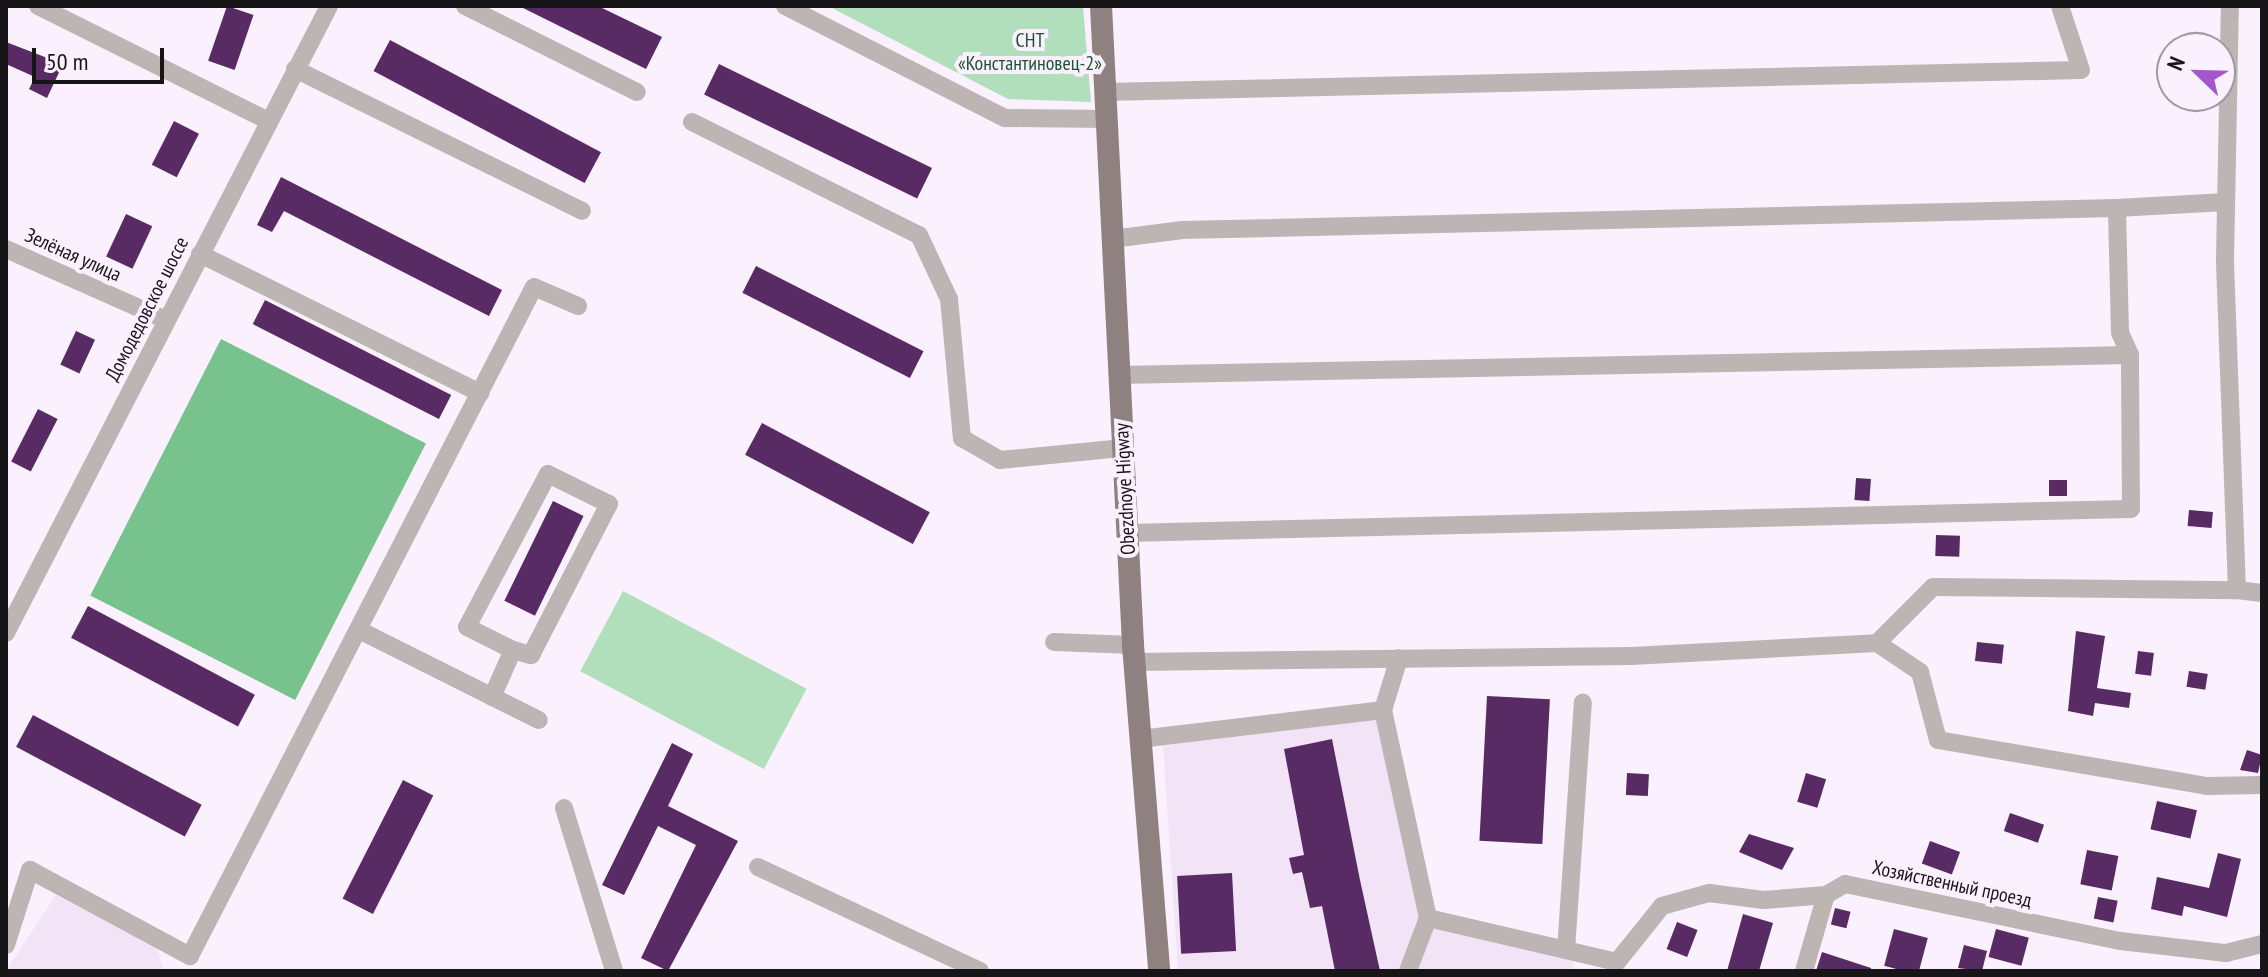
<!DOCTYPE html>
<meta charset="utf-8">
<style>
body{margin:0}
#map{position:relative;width:2268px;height:977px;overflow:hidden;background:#fbf0fd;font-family:"PT Sans Narrow",sans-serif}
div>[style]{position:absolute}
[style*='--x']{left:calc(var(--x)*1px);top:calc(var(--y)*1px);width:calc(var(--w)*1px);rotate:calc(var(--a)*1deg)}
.built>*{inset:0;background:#f3e3f6}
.green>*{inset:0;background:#b1dfbc;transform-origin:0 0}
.forest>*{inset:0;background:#78c28d;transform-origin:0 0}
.building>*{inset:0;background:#592b64;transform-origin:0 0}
.minor>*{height:18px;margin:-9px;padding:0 9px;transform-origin:9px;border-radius:9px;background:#bdb5b4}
.major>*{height:22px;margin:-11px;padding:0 11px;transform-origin:11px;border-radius:11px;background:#8f817f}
span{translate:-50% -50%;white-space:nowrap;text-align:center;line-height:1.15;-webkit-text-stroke:8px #fbf0fd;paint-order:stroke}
.park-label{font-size:20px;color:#1d5330}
.street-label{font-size:20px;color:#181519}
.frame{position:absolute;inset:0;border:8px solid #181519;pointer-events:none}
.north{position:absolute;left:2156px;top:32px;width:80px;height:80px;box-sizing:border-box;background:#fbf0fd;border:2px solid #a098a2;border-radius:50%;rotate:293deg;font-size:22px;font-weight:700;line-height:32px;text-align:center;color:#181519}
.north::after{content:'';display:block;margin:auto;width:28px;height:36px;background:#a257ca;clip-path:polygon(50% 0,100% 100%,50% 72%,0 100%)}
.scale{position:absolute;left:32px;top:48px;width:132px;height:36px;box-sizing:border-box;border:4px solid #181519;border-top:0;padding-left:10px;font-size:24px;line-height:28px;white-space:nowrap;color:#181519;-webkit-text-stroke:6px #fbf0fd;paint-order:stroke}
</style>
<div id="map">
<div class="built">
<div style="clip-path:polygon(1380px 717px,1420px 916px,1575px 943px,1573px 971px,1178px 971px,1163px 746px)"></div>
<div style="clip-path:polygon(56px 895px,157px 948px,164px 971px,6px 971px)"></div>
</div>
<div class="green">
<div style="clip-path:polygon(828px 6px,1083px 6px,1091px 102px,1008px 99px)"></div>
<div style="left:623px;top:591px;width:208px;height:91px;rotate:28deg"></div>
</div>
<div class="forest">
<div style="left:221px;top:339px;width:230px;height:288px;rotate:27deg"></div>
</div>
<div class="building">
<div style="left:227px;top:6px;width:28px;height:58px;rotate:19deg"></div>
<div style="clip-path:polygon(519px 6px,598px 6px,662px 37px,646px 69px)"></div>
<div style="left:390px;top:40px;width:239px;height:35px;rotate:28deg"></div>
<div style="clip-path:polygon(6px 42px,63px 64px,47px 98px,29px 89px,35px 77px,6px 64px)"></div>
<div style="left:719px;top:64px;width:237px;height:34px;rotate:26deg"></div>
<div style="left:174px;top:121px;width:28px;height:49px;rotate:27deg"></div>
<div style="clip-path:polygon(281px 177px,502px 290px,489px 316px,284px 211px,272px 232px,257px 225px)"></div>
<div style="left:126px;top:214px;width:29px;height:47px;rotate:25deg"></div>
<div style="left:756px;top:266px;width:188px;height:30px;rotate:27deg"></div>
<div style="left:265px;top:300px;width:209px;height:27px;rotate:27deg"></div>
<div style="left:76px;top:331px;width:21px;height:37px;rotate:25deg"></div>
<div style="left:38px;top:409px;width:22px;height:59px;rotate:27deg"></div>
<div style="left:762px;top:423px;width:190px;height:36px;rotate:28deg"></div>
<div style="left:1856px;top:478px;width:15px;height:22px;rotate:4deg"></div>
<div style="left:2049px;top:480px;width:18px;height:16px"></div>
<div style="left:553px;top:501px;width:34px;height:111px;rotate:26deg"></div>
<div style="left:2189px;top:510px;width:24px;height:16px;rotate:5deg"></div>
<div style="left:1936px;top:535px;width:24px;height:21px;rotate:2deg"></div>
<div style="left:88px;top:606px;width:189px;height:36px;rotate:28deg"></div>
<div style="clip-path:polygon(2076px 631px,2105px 636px,2097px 688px,2131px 693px,2129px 708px,2095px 703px,2093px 716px,2068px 711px)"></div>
<div style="left:1977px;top:642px;width:27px;height:19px;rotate:6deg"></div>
<div style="left:2138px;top:651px;width:16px;height:23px;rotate:7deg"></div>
<div style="left:2189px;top:671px;width:19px;height:16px;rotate:9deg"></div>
<div style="left:1487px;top:696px;width:63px;height:145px;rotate:3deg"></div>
<div style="left:33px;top:715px;width:191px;height:36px;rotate:28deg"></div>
<div style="clip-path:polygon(1332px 739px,1360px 880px,1380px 971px,1335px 971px,1322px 906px,1310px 908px,1302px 872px,1293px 874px,1289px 858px,1304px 855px,1284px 749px)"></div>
<div style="clip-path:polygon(672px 743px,693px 754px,668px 806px,738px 841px,668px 971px,641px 958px,696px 845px,658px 826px,624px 895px,602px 885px)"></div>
<div style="clip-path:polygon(2247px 750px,2262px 755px,2258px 773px,2240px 770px)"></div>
<div style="left:1627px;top:773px;width:22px;height:22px;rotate:3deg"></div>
<div style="left:1806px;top:773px;width:21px;height:30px;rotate:17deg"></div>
<div style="left:403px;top:780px;width:34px;height:133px;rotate:27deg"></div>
<div style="left:2157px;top:801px;width:41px;height:29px;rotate:13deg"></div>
<div style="left:2010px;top:813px;width:36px;height:19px;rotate:19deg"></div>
<div style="clip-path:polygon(1749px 834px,1794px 848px,1782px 870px,1739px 852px)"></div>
<div style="left:1930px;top:841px;width:32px;height:24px;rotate:20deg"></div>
<div style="left:2087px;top:850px;width:32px;height:35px;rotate:11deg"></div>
<div style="clip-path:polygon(2218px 853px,2241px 859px,2227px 917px,2184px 906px,2182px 916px,2151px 909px,2157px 877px,2209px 888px)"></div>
<div style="left:1232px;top:873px;width:78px;height:55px;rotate:87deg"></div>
<div style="left:2098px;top:897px;width:20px;height:22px;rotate:11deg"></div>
<div style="left:1835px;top:908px;width:16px;height:17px;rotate:14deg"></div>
<div style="clip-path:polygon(1743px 914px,1773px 923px,1759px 971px,1727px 971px)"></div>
<div style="left:1677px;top:922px;width:22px;height:29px;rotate:21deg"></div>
<div style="left:1894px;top:929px;width:35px;height:38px;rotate:15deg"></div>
<div style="left:1996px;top:929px;width:34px;height:29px;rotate:15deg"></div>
<div style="clip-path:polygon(1964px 945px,1987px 951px,1982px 971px,1958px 968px)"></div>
<div style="clip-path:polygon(1822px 952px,1871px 968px,1871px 971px,1816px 971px)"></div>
</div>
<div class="minor">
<div style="--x:38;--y:6;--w:256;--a:26.5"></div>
<div style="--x:465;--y:6;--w:192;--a:26.6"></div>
<div style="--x:785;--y:6;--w:247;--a:27"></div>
<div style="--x:1005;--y:118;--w:101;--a:0.6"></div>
<div style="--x:295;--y:69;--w:320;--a:26.3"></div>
<div style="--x:1105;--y:92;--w:976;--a:-1.29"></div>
<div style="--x:2081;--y:70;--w:67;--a:-108.2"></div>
<div style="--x:692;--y:122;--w:254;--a:26.5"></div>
<div style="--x:919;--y:235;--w:71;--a:64.9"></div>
<div style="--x:949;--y:299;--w:140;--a:84.7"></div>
<div style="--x:962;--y:438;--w:44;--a:30.1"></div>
<div style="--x:1000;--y:460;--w:124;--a:-5.6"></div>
<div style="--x:1112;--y:239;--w:71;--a:-7.3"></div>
<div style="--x:1182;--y:230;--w:935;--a:-1.35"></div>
<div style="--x:6;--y:249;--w:175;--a:23.9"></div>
<div style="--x:200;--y:254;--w:313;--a:26.4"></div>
<div style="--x:1119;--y:375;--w:1011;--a:-1.13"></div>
<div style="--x:1127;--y:533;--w:1004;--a:-1.37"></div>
<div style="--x:2131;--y:509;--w:154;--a:-90.4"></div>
<div style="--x:2130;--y:355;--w:24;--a:-114"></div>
<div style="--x:2120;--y:333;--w:125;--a:-91.4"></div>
<div style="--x:2117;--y:208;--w:109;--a:-3.2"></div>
<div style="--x:2237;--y:590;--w:25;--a:7"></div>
<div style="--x:359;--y:630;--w:201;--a:26.6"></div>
<div style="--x:6;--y:633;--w:705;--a:-62.74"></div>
<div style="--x:1054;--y:642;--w:79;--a:2.2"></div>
<div style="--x:1877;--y:643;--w:52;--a:34"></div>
<div style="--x:1920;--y:672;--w:70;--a:75.2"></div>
<div style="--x:1938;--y:740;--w:273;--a:9.7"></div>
<div style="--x:2207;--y:786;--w:55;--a:-1"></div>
<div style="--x:1134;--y:662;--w:497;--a:-0.7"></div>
<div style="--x:1631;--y:656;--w:246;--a:-3"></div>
<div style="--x:1877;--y:643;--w:79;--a:-45"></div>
<div style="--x:1933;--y:587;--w:304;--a:0.6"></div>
<div style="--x:2237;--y:590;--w:330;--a:-92.1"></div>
<div style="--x:2225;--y:260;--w:254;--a:-88.9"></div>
<div style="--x:492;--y:697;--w:51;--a:-65.9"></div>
<div style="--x:513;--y:650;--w:19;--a:16"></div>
<div style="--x:531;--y:655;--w:170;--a:-62.7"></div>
<div style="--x:609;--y:504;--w:68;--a:-153.8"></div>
<div style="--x:548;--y:474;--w:173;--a:117.9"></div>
<div style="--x:467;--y:627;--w:51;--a:26.6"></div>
<div style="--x:1383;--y:710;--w:54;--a:-72.9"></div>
<div style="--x:1140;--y:739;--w:245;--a:-6.8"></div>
<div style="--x:1383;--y:710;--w:213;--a:77.8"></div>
<div style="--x:1428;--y:918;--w:57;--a:110.7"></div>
<div style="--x:564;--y:808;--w:170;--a:72.9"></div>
<div style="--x:758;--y:867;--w:245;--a:25.1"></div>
<div style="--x:1428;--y:918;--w:194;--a:13.1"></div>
<div style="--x:1617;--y:962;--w:72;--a:-51.2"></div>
<div style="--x:1662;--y:906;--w:49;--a:-15.5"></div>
<div style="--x:1709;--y:893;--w:55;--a:7.3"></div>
<div style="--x:1764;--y:900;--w:62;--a:-4.6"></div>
<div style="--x:1826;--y:895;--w:22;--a:-30"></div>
<div style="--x:1845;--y:884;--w:281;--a:11.7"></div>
<div style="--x:2120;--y:941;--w:107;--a:6.5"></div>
<div style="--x:2226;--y:953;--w:37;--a:-14"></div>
<div style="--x:6;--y:945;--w:79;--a:-72.3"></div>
<div style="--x:30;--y:870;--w:182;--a:28.3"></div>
<div style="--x:190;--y:956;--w:752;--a:-62.79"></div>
<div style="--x:534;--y:287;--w:48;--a:23.4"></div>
<div style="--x:1566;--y:950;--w:248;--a:-86.1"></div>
<div style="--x:1804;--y:971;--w:79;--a:-73.9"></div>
</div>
<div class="major">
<div style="--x:1101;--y:6;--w:640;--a:87.13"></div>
<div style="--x:1133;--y:645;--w:327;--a:85.4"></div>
</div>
<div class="park-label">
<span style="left:1030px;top:52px">СНТ<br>«Константиновец-2»</span>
</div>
<div class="street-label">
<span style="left:73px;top:255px;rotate:24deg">Зелёная улица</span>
<span style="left:147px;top:309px;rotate:-63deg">Домодедовское шоссе</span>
<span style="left:1125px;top:489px;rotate:-93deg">Obezdnoye Higway</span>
<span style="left:1952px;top:884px;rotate:12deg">Хозяйственный проезд</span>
</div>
<div class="frame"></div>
<div class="north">N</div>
<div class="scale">50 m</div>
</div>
